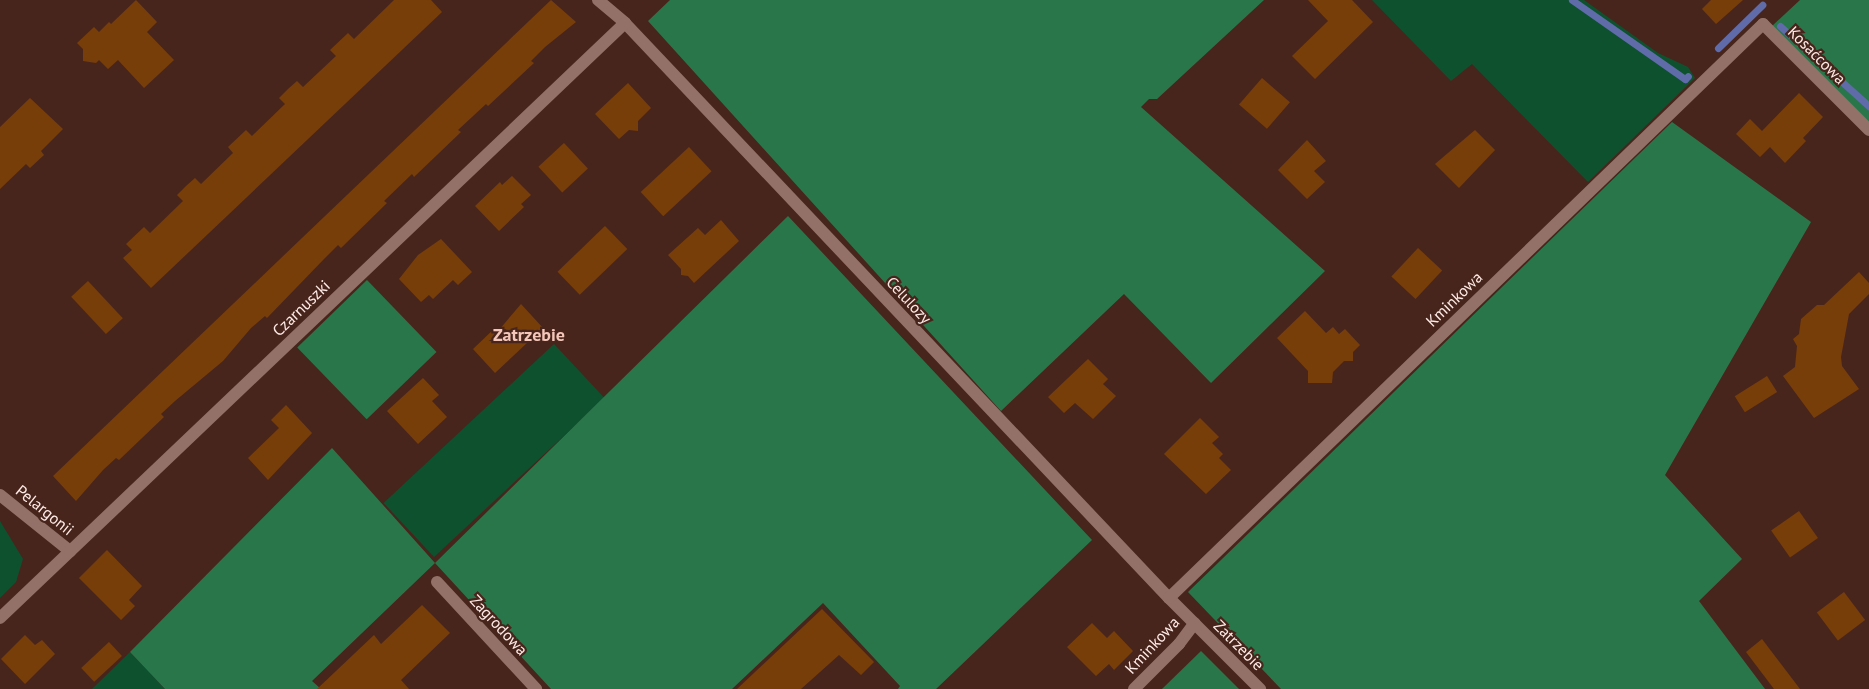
<!DOCTYPE html>
<meta charset="utf-8">
<style>
body{margin:0}
#map{position:relative;width:1869px;height:689px;overflow:hidden;background:#48251c;font-family:"PT Sans",sans-serif}
div>[style]{position:absolute}
[style*='--x']{left:calc(var(--x)*1px);top:calc(var(--y)*1px);width:calc(var(--w)*1px);rotate:calc(var(--a)*1deg)}
.green>*{inset:0;background:#0e512e;transform-origin:0 0}
.forest>*{inset:0;background:#2a764b;transform-origin:0 0}
.stream>*{height:7px;margin:-3.5px;padding:0 3.5px;transform-origin:3.5px;border-radius:3.5px;background:#606baa}
.building>*{inset:0;background:#783e09;transform-origin:0 0}
.minor>*{height:12px;margin:-6px;padding:0 6px;transform-origin:6px;border-radius:6px;background:#937168}
span{translate:-50% -50%;white-space:nowrap;text-align:center;line-height:1.15;-webkit-text-stroke:4.5px #48251c;paint-order:stroke}
.street-label{font-size:16px;color:#feebe6}
.neighbourhood-label{font-size:18px;color:#f4c6b9;font-weight:700}
</style>
<div id="map">
<div class="green">
<div style="clip-path:polygon(1372px 0,1584px 0,1658px 53px,1688px 67px,1695px 78px,1588px 182px,1472px 64px,1451px 81px)"></div>
<div style="left:554px;top:344px;width:74px;height:233px;rotate:47deg"></div>
<div style="clip-path:polygon(0 521px,23px 559px,16px 582px,0 598px)"></div>
<div style="clip-path:polygon(130px 652px,165px 689px,92px 689px)"></div>
</div>
<div class="forest">
<div style="clip-path:polygon(670px 0,1264px 0,1157px 99px,1149px 99px,1141px 107px,1325px 271px,1211px 383px,1124px 294px,1001px 411px,648px 21px)"></div>
<div style="clip-path:polygon(1800px 0,1869px 0,1869px 123px,1771px 27px)"></div>
<div style="clip-path:polygon(1672px 122px,1811px 222px,1665px 475px,1742px 559px,1699px 601px,1765px 689px,1281px 689px,1188px 592px)"></div>
<div style="clip-path:polygon(788px 216px,1092px 540px,936px 689px,898px 689px,900px 686px,823px 603px,732px 689px,551px 689px,435px 563px,312px 681px,321px 689px,165px 689px,130px 652px,332px 448px,435px 563px)"></div>
<div style="left:367px;top:280px;width:100px;height:97px;rotate:46deg"></div>
<div style="clip-path:polygon(1201px 651px,1239px 689px,1162px 689px)"></div>
</div>
<div class="stream">
<div style="--x:1572;--y:0;--w:138;--a:35"></div>
<div style="--x:1685;--y:79;--w:4;--a:-45"></div>
<div style="--x:1780;--y:26;--w:120;--a:42"></div>
<div style="--x:1718;--y:48;--w:62;--a:-44.3"></div>
</div>
<div class="building">
<div style="clip-path:polygon(136px 0,157px 22px,147px 32px,174px 60px,144px 88px,118px 60px,108px 69px,99px 60px,96px 63px,83px 61px,83px 49px,77px 43px,94px 27px,99px 32px,109px 22px,111px 24px)"></div>
<div style="clip-path:polygon(394px 0,431px 0,442px 12px,151px 288px,123px 258px,132px 250px,126px 244px,144px 227px,150px 233px,183px 201px,177px 195px,186px 186px,195px 178px,201px 184px,233px 153px,228px 147px,246px 130px,252px 136px,285px 104px,279px 98px,288px 89px,297px 81px,303px 87px,336px 56px,330px 50px,348px 33px,354px 39px)"></div>
<div style="clip-path:polygon(551px 0,576px 22px,545px 47px,531px 61px,534px 63px,488px 106px,486px 104px,458px 130px,461px 132px,414px 177px,412px 174px,384px 201px,387px 203px,341px 248px,338px 245px,325px 258px,267px 318px,265px 316px,251px 328px,223px 361px,175px 401px,161px 414px,164px 417px,119px 460px,116px 458px,103px 470px,76px 501px,53px 476px)"></div>
<div style="clip-path:polygon(1308px 0,1352px 0,1373px 22px,1315px 79px,1292px 56px,1328px 21px)"></div>
<div style="clip-path:polygon(1711px 0,1743px 0,1716px 24px,1702px 9px)"></div>
<div style="left:1262px;top:78px;width:37px;height:35px;rotate:41deg"></div>
<div style="clip-path:polygon(628px 83px,651px 108px,638px 121px,638px 131px,629px 130px,619px 139px,595px 114px)"></div>
<div style="clip-path:polygon(1799px 93px,1823px 117px,1803px 138px,1806px 141px,1785px 163px,1770px 147px,1760px 157px,1736px 134px,1750px 119px,1762px 131px)"></div>
<div style="clip-path:polygon(30px 98px,63px 129px,41px 151px,44px 155px,30px 168px,26px 164px,0 189px,0 127px)"></div>
<div style="clip-path:polygon(1475px 130px,1495px 150px,1459px 188px,1435px 164px)"></div>
<div style="clip-path:polygon(1307px 140px,1326px 161px,1314px 171px,1325px 182px,1307px 199px,1278px 170px)"></div>
<div style="left:564px;top:143px;width:35px;height:35px;rotate:47deg"></div>
<div style="left:689px;top:147px;width:33px;height:66px;rotate:47deg"></div>
<div style="clip-path:polygon(512px 176px,531px 195px,521px 204px,524px 207px,499px 231px,475px 206px,500px 182px,502px 185px)"></div>
<div style="clip-path:polygon(721px 220px,739px 241px,694px 283px,688px 276px,681px 275px,681px 269px,668px 255px,698px 228px,705px 235px)"></div>
<div style="left:605px;top:226px;width:32px;height:66px;rotate:46deg"></div>
<div style="clip-path:polygon(441px 239px,472px 272px,458px 285px,453px 280px,433px 299px,429px 295px,421px 302px,399px 279px,418px 255px)"></div>
<div style="left:1418px;top:248px;width:33px;height:39px;rotate:43deg"></div>
<div style="clip-path:polygon(1859px 272px,1869px 283px,1869px 294px,1849px 314px,1841px 357px,1842px 366px,1859px 389px,1814px 418px,1783px 376px,1795px 367px,1797px 346px,1793px 339px,1799px 334px,1801px 319px,1817px 305px,1824px 305px)"></div>
<div style="left:88px;top:281px;width:51px;height:23px;rotate:47deg"></div>
<div style="clip-path:polygon(521px 304px,543px 328px,495px 373px,473px 349px,496px 327px,499px 330px)"></div>
<div style="clip-path:polygon(1305px 311px,1326px 333px,1333px 327px,1339px 334px,1345px 329px,1360px 345px,1353px 352px,1353px 361px,1344px 361px,1333px 372px,1332px 383px,1308px 383px,1308px 371px,1277px 338px)"></div>
<div style="clip-path:polygon(1088px 359px,1108px 379px,1103px 384px,1116px 396px,1093px 419px,1075px 403px,1064px 413px,1048px 397px)"></div>
<div style="left:1767px;top:376px;width:19px;height:38px;rotate:58deg"></div>
<div style="clip-path:polygon(423px 378px,439px 395px,432px 401px,447px 417px,418px 444px,387px 411px)"></div>
<div style="clip-path:polygon(286px 405px,312px 433px,268px 480px,248px 458px,279px 428px,271px 420px)"></div>
<div style="clip-path:polygon(1200px 418px,1219px 437px,1212px 443px,1223px 454px,1219px 458px,1231px 470px,1206px 494px,1164px 454px)"></div>
<div style="left:1799px;top:511px;width:33px;height:34px;rotate:55deg"></div>
<div style="clip-path:polygon(107px 550px,142px 586px,129px 600px,135px 606px,121px 620px,79px 578px)"></div>
<div style="left:1844px;top:592px;width:35px;height:34px;rotate:53deg"></div>
<div style="clip-path:polygon(422px 605px,450px 633px,401px 680px,409px 689px,317px 689px,374px 635px,381px 644px)"></div>
<div style="clip-path:polygon(822px 609px,874px 662px,861px 675px,839px 655px,801px 689px,737px 689px)"></div>
<div style="clip-path:polygon(1092px 623px,1107px 638px,1114px 631px,1133px 651px,1114px 670px,1109px 664px,1096px 676px,1067px 647px)"></div>
<div style="clip-path:polygon(25px 635px,35px 645px,42px 640px,55px 654px,25px 684px,1px 659px)"></div>
<div style="clip-path:polygon(1762px 639px,1800px 689px,1774px 689px,1746px 652px)"></div>
<div style="left:109px;top:642px;width:19px;height:38px;rotate:47deg"></div>
</div>
<div class="minor">
<div style="--x:598;--y:0;--w:35;--a:40"></div>
<div style="--x:625;--y:23;--w:792;--a:46.59"></div>
<div style="--x:1169;--y:598;--w:129;--a:45"></div>
<div style="--x:0;--y:495;--w:90;--a:38.7"></div>
<div style="--x:437;--y:582;--w:146;--a:47.2"></div>
<div style="--x:1169;--y:598;--w:826;--a:-44.02"></div>
<div style="--x:1763;--y:24;--w:150;--a:45"></div>
<div style="--x:0;--y:618;--w:863;--a:-43.59"></div>
<div style="--x:1134;--y:689;--w:64;--a:-45"></div>
<div style="--x:1179;--y:644;--w:26;--a:-53"></div>
</div>
<div class="street-label">
<span style="left:1817px;top:55px;rotate:45deg">Kosaćcowa</span>
<span style="left:1454px;top:299px;rotate:-44deg">Kminkowa</span>
<span style="left:909px;top:300px;rotate:47deg">Celulozy</span>
<span style="left:301px;top:308px;rotate:-44deg">Czarnuszki</span>
<span style="left:45px;top:510px;rotate:39deg">Pelargonii</span>
<span style="left:499px;top:625px;rotate:47deg">Zagrodowa</span>
<span style="left:1152px;top:645px;rotate:-47deg">Kminkowa</span>
<span style="left:1239px;top:645px;rotate:45deg">Zatrzebie</span>
</div>
<div class="neighbourhood-label">
<span style="left:529px;top:335px">Zatrzebie</span>
</div>
</div>
